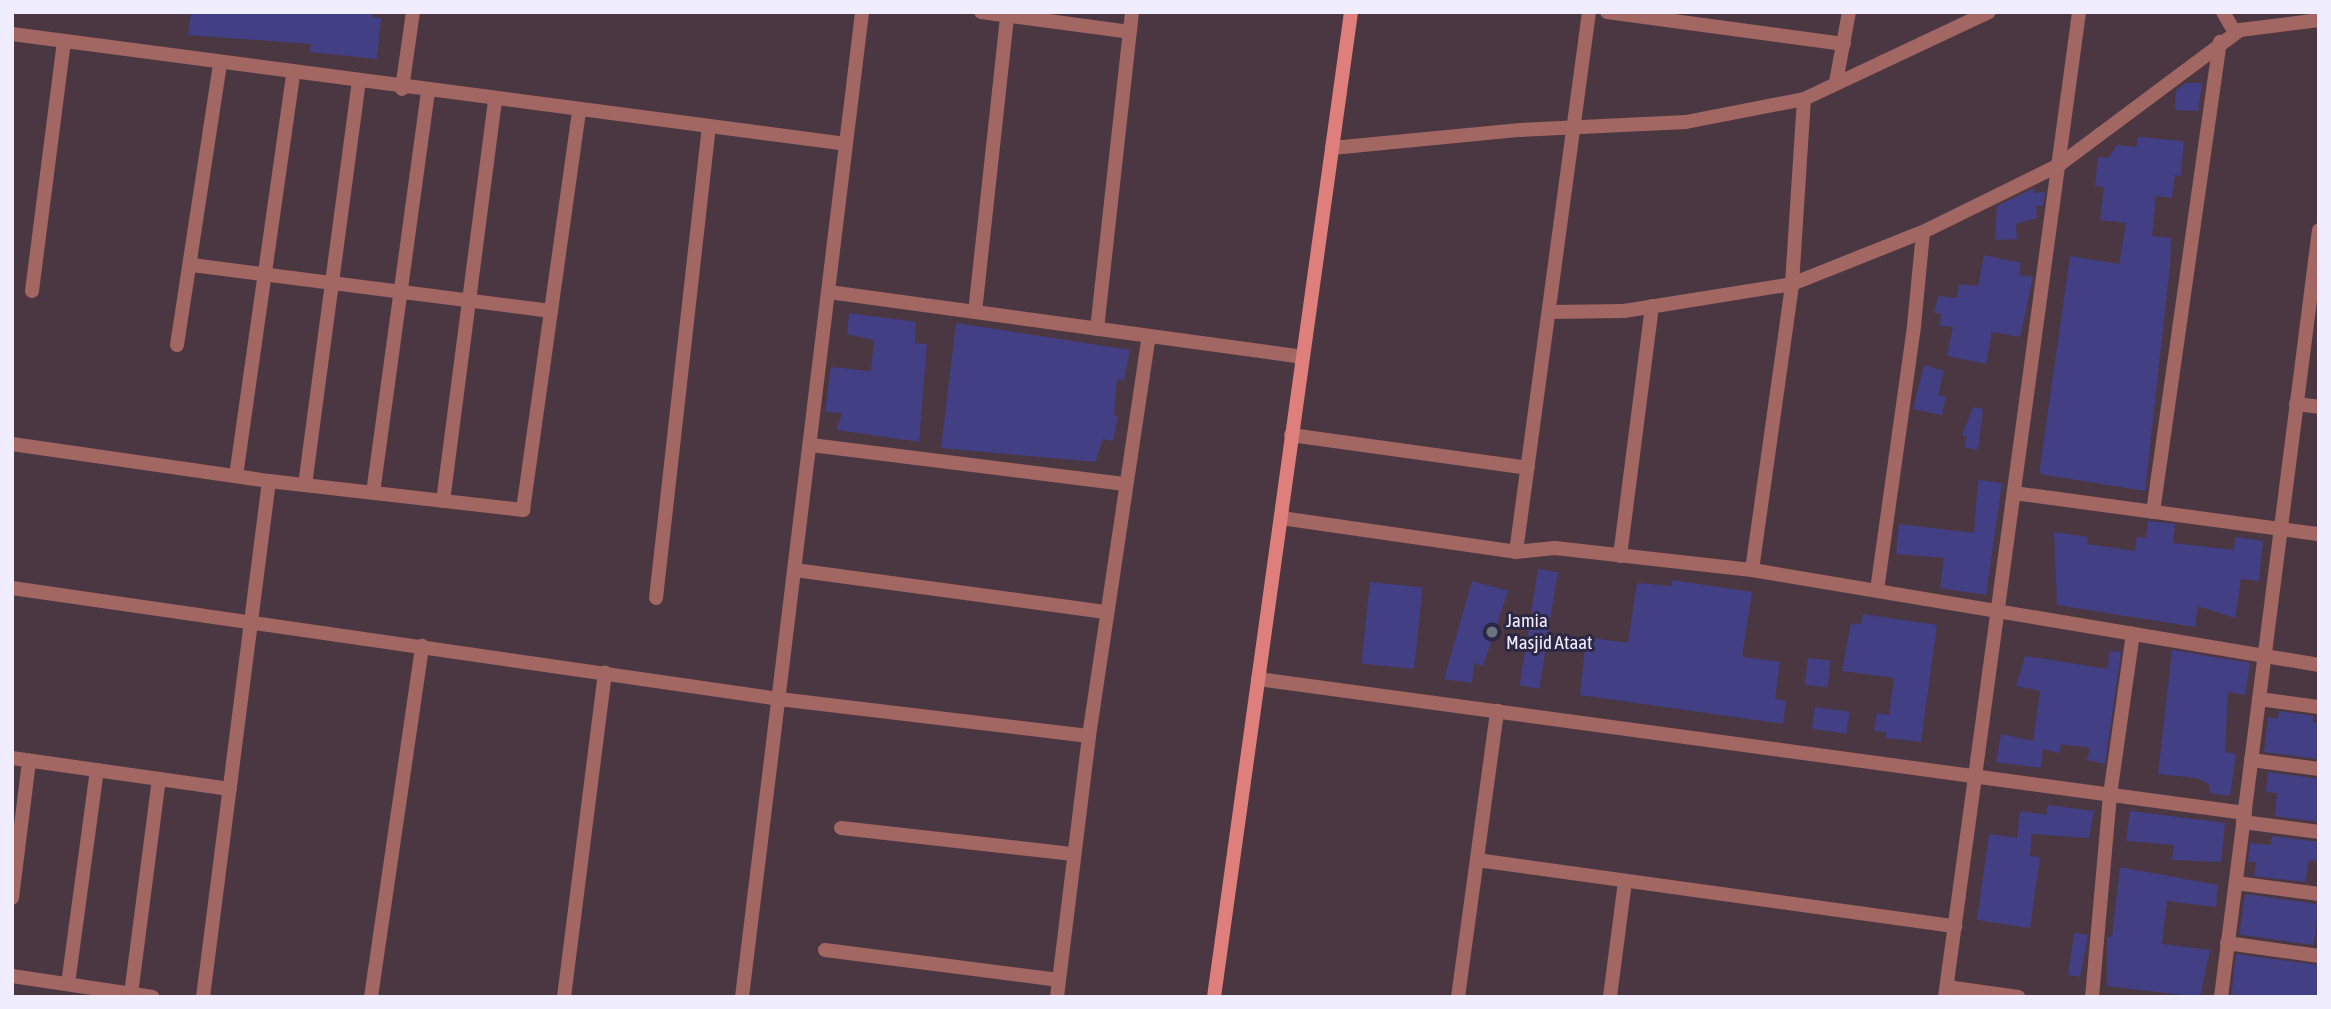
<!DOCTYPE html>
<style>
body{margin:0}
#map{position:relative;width:2331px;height:1009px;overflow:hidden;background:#36314d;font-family:"Asap Condensed",sans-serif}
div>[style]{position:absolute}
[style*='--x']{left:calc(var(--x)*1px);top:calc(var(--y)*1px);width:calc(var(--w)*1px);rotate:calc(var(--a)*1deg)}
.industrial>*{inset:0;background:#4a3741;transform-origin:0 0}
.building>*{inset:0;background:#433f84;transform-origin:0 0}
.street>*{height:14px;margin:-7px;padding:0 7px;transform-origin:7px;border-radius:7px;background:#a26663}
.secondary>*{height:14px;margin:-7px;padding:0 7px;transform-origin:7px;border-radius:7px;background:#de7f7c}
.dots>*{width:19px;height:19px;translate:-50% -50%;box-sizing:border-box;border:4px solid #2c2742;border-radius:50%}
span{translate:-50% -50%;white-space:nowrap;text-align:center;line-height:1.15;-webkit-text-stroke:6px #2c2742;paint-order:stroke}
.poi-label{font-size:19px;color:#efedff}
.left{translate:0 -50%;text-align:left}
.frame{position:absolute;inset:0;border:14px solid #efedff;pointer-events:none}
</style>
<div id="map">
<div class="industrial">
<div style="left:12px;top:12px;width:2307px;height:985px"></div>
</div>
<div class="building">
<div style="clip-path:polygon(191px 12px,373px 12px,372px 17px,381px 18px,377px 59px,310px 52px,311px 44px,188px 35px)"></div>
<div style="clip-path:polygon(2185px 83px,2202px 83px,2198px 111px,2175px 110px,2176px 90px)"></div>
<div style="clip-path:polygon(2138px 137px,2184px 141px,2181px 176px,2175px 175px,2172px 198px,2156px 196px,2152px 236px,2171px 238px,2170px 266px,2145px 491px,2039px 474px,2070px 256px,2119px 264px,2126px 223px,2100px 220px,2104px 187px,2095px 186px,2098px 157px,2108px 158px,2117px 145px,2136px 147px)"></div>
<div style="clip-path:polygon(2034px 188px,2033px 193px,2045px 192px,2043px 206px,2036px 206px,2037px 218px,2016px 224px,2017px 239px,1995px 240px,1997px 206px)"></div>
<div style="clip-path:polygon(1984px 255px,2021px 263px,2019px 275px,2033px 277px,2020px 337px,1992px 332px,1986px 364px,1947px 356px,1953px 327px,1940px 326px,1941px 314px,1934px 313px,1938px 296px,1957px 298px,1959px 284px,1978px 286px)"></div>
<div style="clip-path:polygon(849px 313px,916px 322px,915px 343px,927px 344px,919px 442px,837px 430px,842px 413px,825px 412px,831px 367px,871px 371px,874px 340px,847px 334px)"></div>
<div style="clip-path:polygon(956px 323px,1130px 350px,1124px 381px,1117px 379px,1114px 415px,1118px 416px,1113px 441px,1103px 439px,1095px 462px,941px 448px)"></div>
<div style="clip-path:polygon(1924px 365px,1944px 371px,1938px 395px,1946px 396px,1942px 415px,1913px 409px)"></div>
<div style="clip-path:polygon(1973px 407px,1983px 409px,1978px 450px,1964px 447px,1967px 437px,1962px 435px)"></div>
<div style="clip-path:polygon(1978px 480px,2002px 483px,1986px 595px,1940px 588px,1944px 558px,1896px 554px,1899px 524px,1974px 533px)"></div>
<div style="clip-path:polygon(2148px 521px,2175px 524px,2173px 543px,2234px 550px,2235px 537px,2263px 541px,2259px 581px,2241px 579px,2235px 618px,2198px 606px,2195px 627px,2057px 605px,2054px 532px,2088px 537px,2087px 544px,2135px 551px,2137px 537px,2146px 538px)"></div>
<div style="left:1538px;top:569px;width:20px;height:118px;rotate:9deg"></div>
<div style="clip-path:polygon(1672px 580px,1752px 592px,1742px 657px,1780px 662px,1775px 699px,1786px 701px,1783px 724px,1580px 695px,1586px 637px,1628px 643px,1637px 583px,1672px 586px)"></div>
<div style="clip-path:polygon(1472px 581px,1508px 591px,1483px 666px,1474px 663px,1472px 683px,1444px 679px)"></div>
<div style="left:1370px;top:582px;width:53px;height:82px;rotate:6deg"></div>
<div style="clip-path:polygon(1863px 614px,1937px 625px,1921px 742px,1886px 738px,1886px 732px,1874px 731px,1877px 713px,1889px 715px,1894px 678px,1842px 671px,1851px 623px,1861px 624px)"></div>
<div style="clip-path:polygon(2172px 650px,2250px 663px,2245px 695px,2228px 692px,2225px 752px,2236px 754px,2230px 796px,2210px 793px,2209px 784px,2196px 778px,2158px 774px)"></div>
<div style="clip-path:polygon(2109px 651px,2121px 652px,2105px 764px,2087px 760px,2090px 748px,2061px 744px,2059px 753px,2043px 749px,2041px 768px,1996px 762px,2001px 734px,2033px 741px,2040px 691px,2016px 686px,2025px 656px,2108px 669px)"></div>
<div style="left:1808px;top:658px;width:23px;height:27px;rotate:7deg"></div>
<div style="left:1815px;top:707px;width:35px;height:22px;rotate:8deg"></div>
<div style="clip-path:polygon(2279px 711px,2313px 716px,2313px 723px,2319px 723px,2319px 759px,2264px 752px,2268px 718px,2278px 718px)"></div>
<div style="clip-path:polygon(2268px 772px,2319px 779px,2319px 822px,2275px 816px,2277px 793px,2266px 792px)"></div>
<div style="clip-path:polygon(2048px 805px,2094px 811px,2089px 838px,2032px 834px,2030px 856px,2040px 857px,2030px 928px,1977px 920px,1989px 834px,2017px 838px,2020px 811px,2046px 815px)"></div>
<div style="clip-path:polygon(2130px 811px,2225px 823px,2221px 862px,2172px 860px,2174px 845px,2126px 841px)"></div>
<div style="clip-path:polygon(2272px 836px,2319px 842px,2319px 861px,2309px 860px,2305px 882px,2254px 876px,2256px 862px,2248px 862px,2250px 843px,2271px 845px)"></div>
<div style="clip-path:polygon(2120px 867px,2218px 885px,2216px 907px,2167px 901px,2162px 944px,2210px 950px,2200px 997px,2107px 986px,2107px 937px,2112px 937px)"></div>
<div style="left:2245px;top:894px;width:75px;height:41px;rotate:8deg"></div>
<div style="clip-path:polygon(2074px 933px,2088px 935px,2080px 977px,2068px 975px)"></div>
<div style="clip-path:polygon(2236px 954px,2319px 965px,2319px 997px,2231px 997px)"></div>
</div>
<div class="street">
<div style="--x:981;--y:12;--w:150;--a:7.6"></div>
<div style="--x:1607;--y:12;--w:239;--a:7.7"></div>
<div style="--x:2223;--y:12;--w:24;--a:60"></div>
<div style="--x:12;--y:34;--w:841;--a:7.51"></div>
<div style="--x:1836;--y:82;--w:71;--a:-79.5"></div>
<div style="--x:402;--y:89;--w:78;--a:-81.9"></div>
<div style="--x:1332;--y:148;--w:189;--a:-5.5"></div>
<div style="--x:1520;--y:130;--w:166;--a:-2.8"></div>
<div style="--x:1686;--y:122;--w:120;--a:-11"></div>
<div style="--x:1804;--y:99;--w:204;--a:-25.2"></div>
<div style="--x:192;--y:265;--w:362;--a:7.3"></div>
<div style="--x:32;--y:291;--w:251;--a:-82.7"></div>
<div style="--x:829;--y:292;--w:477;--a:7.8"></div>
<div style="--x:975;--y:312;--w:298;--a:-83.8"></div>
<div style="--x:1550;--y:312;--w:74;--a:-0.8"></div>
<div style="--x:1624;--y:311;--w:170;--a:-9.1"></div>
<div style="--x:1792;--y:284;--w:141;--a:-21.7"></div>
<div style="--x:1923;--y:232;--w:152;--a:-26.2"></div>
<div style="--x:2059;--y:165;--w:226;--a:-36.7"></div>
<div style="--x:2240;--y:30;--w:80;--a:-7.2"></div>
<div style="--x:1097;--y:329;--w:319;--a:-83.7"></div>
<div style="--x:177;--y:345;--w:285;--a:-81.3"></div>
<div style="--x:2296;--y:404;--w:23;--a:7"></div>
<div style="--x:1291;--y:435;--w:239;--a:7.9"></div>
<div style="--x:12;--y:444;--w:260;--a:8.2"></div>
<div style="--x:269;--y:481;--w:256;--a:6.5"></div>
<div style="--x:523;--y:510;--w:404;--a:-82"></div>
<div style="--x:811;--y:445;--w:316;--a:7.1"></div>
<div style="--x:236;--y:476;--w:407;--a:-81.9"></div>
<div style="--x:305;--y:485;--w:407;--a:-82.4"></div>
<div style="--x:373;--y:493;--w:406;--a:-82.2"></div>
<div style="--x:2014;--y:493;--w:308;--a:7.7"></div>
<div style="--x:443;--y:501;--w:405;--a:-82.6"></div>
<div style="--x:2153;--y:512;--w:475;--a:-81.9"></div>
<div style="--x:1281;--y:518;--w:237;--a:8.2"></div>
<div style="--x:1516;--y:552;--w:39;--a:-6"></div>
<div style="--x:1555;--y:548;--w:198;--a:6.4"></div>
<div style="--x:1752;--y:570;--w:575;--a:9.51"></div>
<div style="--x:1516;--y:552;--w:545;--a:-82.3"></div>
<div style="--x:1620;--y:556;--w:252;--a:-82.7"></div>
<div style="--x:795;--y:570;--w:315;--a:7.7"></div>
<div style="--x:1752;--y:570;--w:289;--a:-82"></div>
<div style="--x:1792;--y:284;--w:185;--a:-86.3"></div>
<div style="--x:12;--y:588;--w:775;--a:8.23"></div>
<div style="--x:779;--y:699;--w:312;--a:6.8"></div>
<div style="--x:1877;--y:590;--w:267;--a:-82"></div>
<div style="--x:1914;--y:326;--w:94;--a:-84.5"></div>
<div style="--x:656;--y:598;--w:475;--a:-83.6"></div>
<div style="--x:1258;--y:679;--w:996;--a:7.73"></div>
<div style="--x:2259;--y:699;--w:61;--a:7.6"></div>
<div style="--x:12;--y:758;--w:220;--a:8.1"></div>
<div style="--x:2251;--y:760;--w:69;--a:7.5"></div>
<div style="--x:2243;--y:822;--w:77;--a:7.5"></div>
<div style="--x:841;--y:828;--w:234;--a:6.4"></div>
<div style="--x:1477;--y:860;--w:483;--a:7.9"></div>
<div style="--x:2236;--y:883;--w:84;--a:7.5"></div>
<div style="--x:12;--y:898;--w:138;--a:-82.9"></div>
<div style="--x:2227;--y:943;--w:93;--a:8"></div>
<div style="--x:825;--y:950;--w:236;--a:7.3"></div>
<div style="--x:12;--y:976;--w:142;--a:8.5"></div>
<div style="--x:68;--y:984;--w:216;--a:-82.3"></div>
<div style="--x:1947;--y:987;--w:72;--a:8"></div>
<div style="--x:131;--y:994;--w:217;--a:-82.6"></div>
<div style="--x:203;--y:997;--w:520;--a:-82.71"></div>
<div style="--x:371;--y:997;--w:355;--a:-81.7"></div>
<div style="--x:564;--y:997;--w:327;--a:-82.8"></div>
<div style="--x:742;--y:997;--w:992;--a:-83.05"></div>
<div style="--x:1057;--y:997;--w:263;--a:-83"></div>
<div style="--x:1089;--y:736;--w:404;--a:-81.5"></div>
<div style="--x:1458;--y:997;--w:289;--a:-82.2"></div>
<div style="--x:1610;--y:997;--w:117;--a:-82.6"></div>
<div style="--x:1945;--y:997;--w:994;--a:-82.25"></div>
<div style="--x:2092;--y:997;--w:203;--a:-84.9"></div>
<div style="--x:2110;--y:795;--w:163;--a:-81.9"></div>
<div style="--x:2221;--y:997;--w:773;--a:-82.72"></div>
</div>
<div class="secondary">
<div style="--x:1214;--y:997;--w:994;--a:-82.08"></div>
</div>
<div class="dots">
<div style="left:1492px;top:632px;background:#6b7280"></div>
</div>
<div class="poi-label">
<span class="left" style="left:1506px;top:632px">Jamia<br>Masjid Ataat</span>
</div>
<div class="frame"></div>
</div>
